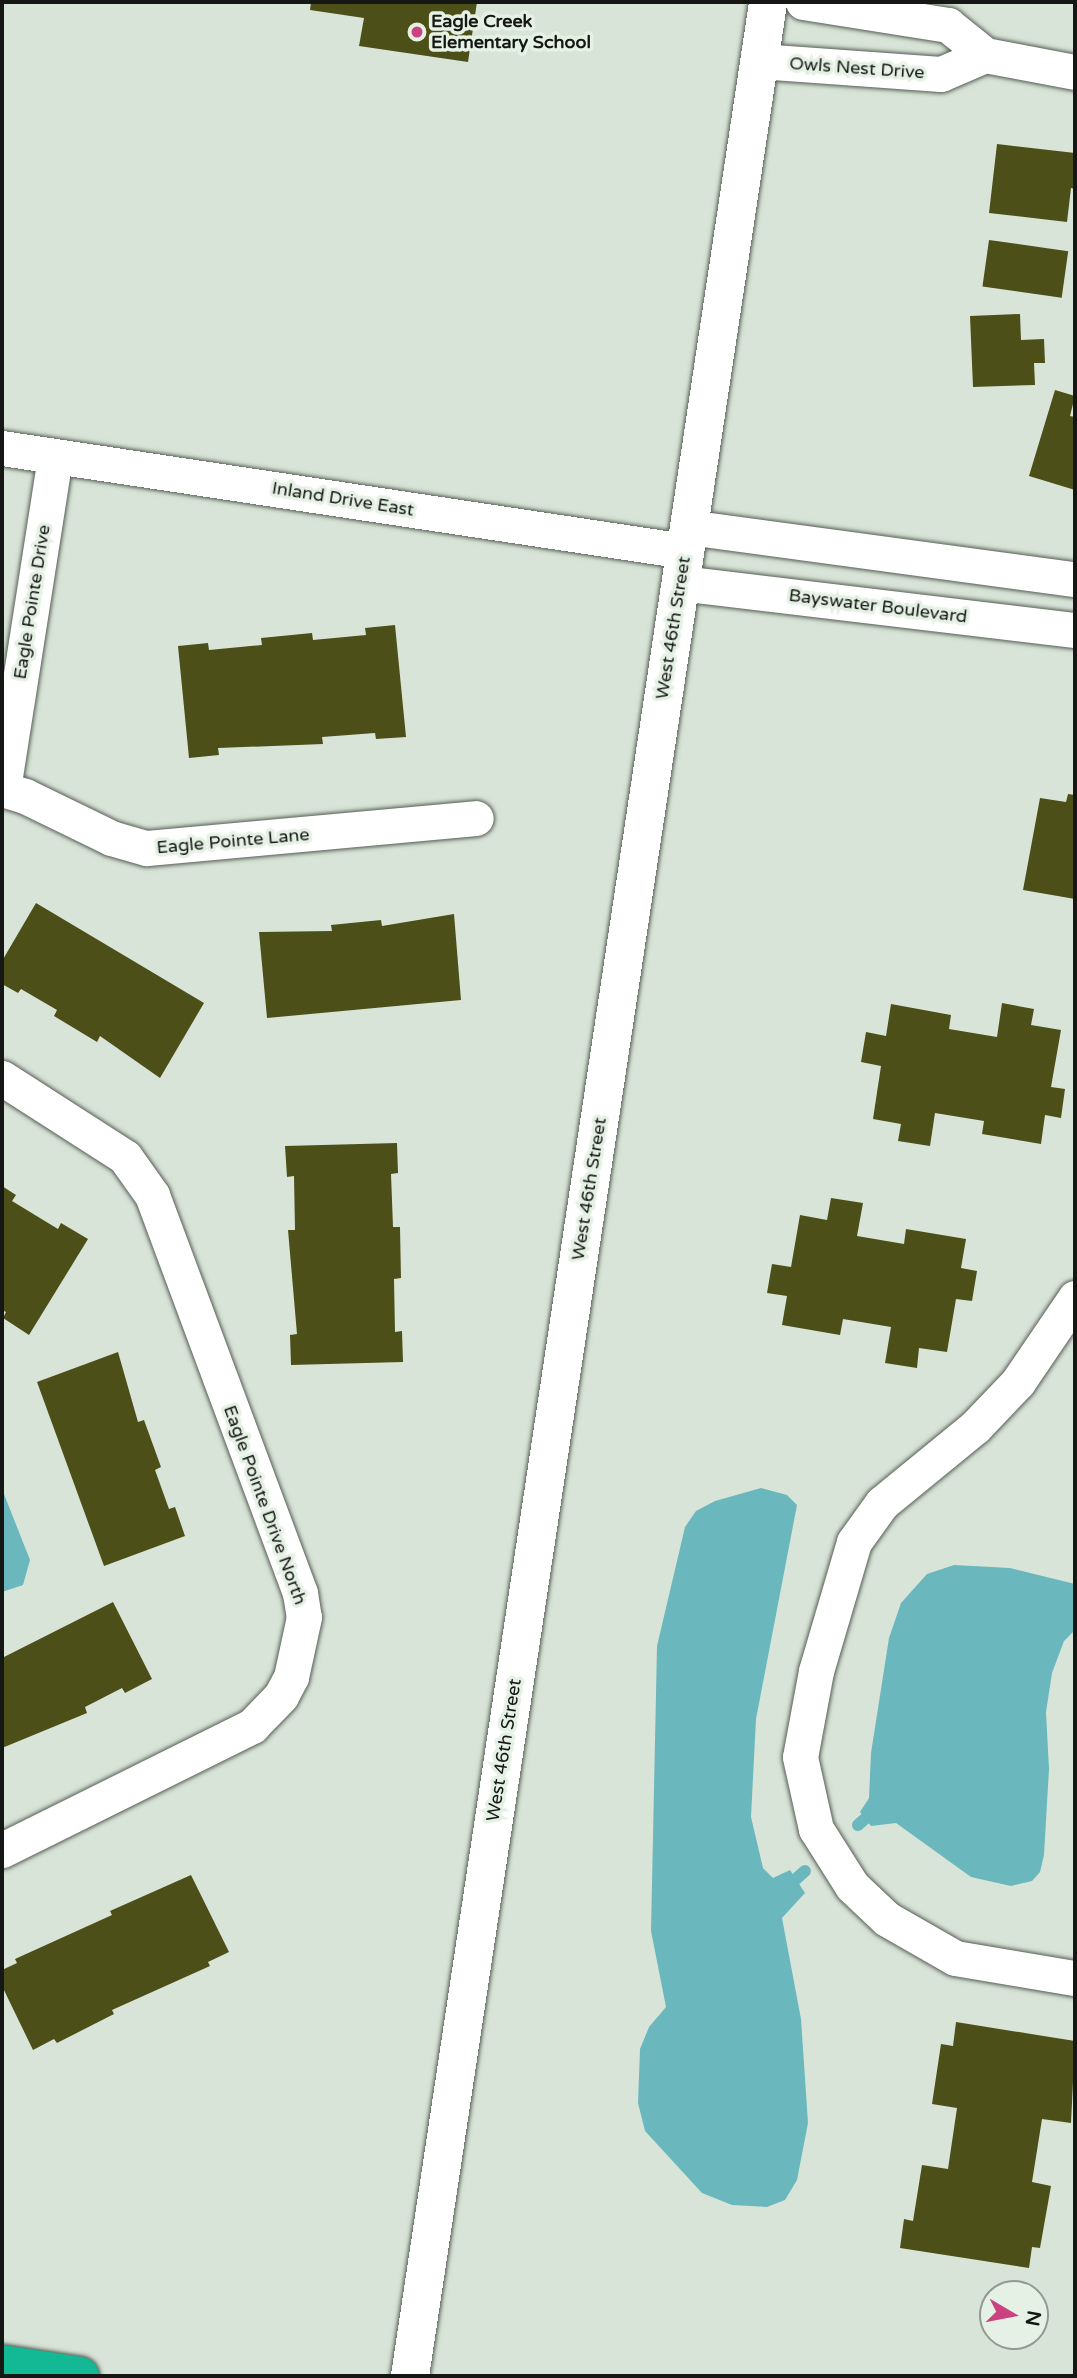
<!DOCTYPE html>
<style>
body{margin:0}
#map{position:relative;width:1077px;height:2378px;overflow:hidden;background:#d9e4d8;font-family:"Varela Round",sans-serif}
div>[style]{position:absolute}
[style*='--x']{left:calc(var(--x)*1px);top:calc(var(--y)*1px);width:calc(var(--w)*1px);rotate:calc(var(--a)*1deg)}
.water>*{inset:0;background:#6ab8bd}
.stream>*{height:12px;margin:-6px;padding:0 6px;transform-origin:6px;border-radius:6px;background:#6ab8bd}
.building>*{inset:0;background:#4c4f17;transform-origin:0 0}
.roads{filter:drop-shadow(0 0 2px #555e54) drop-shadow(0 0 2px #555e54)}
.street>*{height:35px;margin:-17.5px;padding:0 17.5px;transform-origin:17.5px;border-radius:17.5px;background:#fff}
.secondary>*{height:38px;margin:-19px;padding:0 19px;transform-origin:19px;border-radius:19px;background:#fff}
.highway>*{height:38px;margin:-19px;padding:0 19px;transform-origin:19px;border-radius:19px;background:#13b994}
.dots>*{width:19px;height:19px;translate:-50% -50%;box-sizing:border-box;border:4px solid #e6f1e5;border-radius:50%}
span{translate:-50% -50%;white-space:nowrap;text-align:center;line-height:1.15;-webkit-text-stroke:7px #e6f1e5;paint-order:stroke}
.poi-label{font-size:18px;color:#141713;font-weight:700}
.left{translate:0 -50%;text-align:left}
.street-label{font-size:18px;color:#141713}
.frame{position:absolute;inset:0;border:4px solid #141713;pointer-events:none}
.north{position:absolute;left:979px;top:2280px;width:70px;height:70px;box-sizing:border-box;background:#e6f1e5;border:2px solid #929a91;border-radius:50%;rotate:100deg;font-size:19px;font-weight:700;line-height:28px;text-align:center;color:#141713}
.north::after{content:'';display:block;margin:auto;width:24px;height:32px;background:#ca4280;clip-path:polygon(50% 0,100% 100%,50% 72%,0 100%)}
</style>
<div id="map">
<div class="water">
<div style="clip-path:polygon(761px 1488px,787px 1495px,797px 1505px,756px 1719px,751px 1817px,763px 1868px,773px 1878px,790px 1870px,805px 1893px,782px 1918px,801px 2019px,808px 2123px,797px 2180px,785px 2200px,767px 2207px,732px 2205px,702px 2193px,645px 2131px,638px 2103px,640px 2049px,649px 2027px,666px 2007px,651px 1931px,657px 1646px,685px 1527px,696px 1511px,715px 1501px)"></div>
<div style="clip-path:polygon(2px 1489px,30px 1560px,23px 1585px,2px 1592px)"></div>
<div style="clip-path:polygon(954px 1565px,1010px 1568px,1075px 1584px,1075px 1630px,1064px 1641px,1052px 1673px,1046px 1712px,1049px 1769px,1044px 1855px,1040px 1872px,1032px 1881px,1011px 1886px,971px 1877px,896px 1823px,871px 1826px,860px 1812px,869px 1798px,871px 1753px,889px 1638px,901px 1603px,927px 1574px)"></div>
</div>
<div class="stream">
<div style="--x:858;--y:1825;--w:9;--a:-41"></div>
<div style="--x:796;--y:1879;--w:12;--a:-42"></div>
</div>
<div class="building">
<div style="clip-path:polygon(311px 2px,477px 2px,468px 62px,359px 46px,364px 18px,310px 10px)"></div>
<div style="clip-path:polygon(997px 144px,1075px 153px,1075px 189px,1071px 188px,1067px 222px,989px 213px)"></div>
<div style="left:989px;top:240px;width:80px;height:47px;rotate:8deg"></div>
<div style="clip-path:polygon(1020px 314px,1021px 340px,1044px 339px,1045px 363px,1034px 363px,1035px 385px,973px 387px,970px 316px)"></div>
<div style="clip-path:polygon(1055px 390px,1075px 396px,1070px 416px,1075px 417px,1075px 490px,1029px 476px)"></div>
<div style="clip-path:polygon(395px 625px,406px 737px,376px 739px,375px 733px,322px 737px,323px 744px,218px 748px,219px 755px,189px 758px,178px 646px,208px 643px,209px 650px,262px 645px,261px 638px,312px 633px,313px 640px,366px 635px,365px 628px)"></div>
<div style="clip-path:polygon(1068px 794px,1075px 795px,1075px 899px,1023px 890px,1040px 798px,1066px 802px)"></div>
<div style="clip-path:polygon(36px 903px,204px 1003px,160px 1078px,100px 1036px,97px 1042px,54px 1016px,57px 1010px,21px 989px,18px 993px,2px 984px,2px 961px)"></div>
<div style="clip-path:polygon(454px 914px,461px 1000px,267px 1018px,259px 932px,332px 931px,331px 925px,381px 920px,382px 926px)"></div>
<div style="clip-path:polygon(1002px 1003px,1034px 1009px,1031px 1025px,1061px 1030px,1051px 1087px,1065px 1089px,1061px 1118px,1045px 1115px,1041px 1144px,982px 1134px,984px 1121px,935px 1113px,930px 1146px,898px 1141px,901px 1124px,873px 1119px,881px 1066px,861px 1062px,866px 1032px,886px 1036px,891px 1004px,951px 1015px,949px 1029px,997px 1037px)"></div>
<div style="clip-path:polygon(397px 1143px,398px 1173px,391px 1174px,393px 1227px,400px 1227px,401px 1278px,394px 1279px,395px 1332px,402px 1331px,403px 1362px,291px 1365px,290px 1335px,297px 1334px,288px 1230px,295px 1230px,294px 1176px,287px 1177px,285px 1146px)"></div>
<div style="clip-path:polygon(2px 1186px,16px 1195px,12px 1201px,58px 1229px,61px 1223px,88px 1239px,29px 1335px,3px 1318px,6px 1312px,2px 1310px)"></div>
<div style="clip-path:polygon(831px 1198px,863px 1203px,857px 1236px,904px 1244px,906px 1229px,966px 1239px,961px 1268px,977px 1271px,972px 1301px,956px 1299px,947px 1352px,919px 1348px,917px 1368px,885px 1363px,891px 1327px,843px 1319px,840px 1335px,782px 1325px,787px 1296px,767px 1293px,772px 1264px,791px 1267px,800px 1215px,827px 1220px)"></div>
<div style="clip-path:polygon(118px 1352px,138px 1422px,144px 1420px,161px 1467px,155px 1470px,169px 1509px,175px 1507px,185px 1536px,104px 1566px,37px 1382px)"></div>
<div style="clip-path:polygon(113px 1602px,152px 1679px,125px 1693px,122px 1688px,85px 1707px,87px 1713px,2px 1748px,2px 1755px,2px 1658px)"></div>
<div style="clip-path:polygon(191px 1875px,229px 1952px,208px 1962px,210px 1966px,112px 2010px,114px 2014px,57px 2043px,54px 2039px,33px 2050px,2px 1986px,2px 1970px,17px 1963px,15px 1959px,112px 1915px,110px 1911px)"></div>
<div style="clip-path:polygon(956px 2022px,1075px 2041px,1071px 2123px,1042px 2119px,1032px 2182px,1051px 2186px,1040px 2248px,1032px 2247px,1029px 2268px,900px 2248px,904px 2219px,913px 2221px,922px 2165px,948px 2169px,957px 2108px,932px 2104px,941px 2044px,953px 2046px)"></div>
</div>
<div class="roads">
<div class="street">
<div style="--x:803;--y:2;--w:147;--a:9"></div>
<div style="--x:948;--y:25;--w:48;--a:39"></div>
<div style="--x:759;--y:61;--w:182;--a:4.1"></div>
<div style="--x:941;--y:74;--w:48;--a:-23.4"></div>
<div style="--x:985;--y:55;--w:92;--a:10.7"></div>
<div style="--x:2;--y:448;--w:691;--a:8.58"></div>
<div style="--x:688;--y:527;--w:390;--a:7.7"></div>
<div style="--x:680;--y:583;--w:398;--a:6.8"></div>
<div style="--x:2;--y:789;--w:24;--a:17"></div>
<div style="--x:25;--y:796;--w:96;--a:26"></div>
<div style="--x:111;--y:838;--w:37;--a:16"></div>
<div style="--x:147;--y:848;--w:330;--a:-5.2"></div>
<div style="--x:3;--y:789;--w:336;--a:-81.1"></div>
<div style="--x:2;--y:1078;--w:146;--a:32.7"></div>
<div style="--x:125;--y:1157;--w:47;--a:54.6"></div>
<div style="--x:152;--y:1195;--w:425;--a:69.6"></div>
<div style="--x:300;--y:1593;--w:24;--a:81"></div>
<div style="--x:304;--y:1617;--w:61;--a:102.2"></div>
<div style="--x:291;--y:1677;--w:21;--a:118"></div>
<div style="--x:281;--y:1696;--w:42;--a:134"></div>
<div style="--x:252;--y:1726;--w:279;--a:153.6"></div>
<div style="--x:1075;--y:1298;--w:102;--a:124.2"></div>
<div style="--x:1018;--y:1382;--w:62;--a:133.7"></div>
<div style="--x:975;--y:1427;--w:120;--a:140.7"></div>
<div style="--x:882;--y:1503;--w:48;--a:125.7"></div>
<div style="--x:854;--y:1542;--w:134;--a:106.4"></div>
<div style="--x:816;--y:1671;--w:87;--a:100.5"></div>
<div style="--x:800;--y:1757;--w:74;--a:77.5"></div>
<div style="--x:816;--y:1829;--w:67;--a:57.7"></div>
<div style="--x:852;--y:1886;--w:48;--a:43.3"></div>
<div style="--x:887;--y:1919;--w:78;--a:29.8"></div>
<div style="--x:955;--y:1958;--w:122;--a:9.5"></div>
</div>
<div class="secondary">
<div style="--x:410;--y:2376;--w:2401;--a:-81.42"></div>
</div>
<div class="highway">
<div style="--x:2;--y:2364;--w:79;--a:8.7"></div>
</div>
</div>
<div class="dots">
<div style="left:417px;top:32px;background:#ca4280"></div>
</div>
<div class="poi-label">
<span class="left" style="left:431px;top:32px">Eagle Creek<br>Elementary School</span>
</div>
<div class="street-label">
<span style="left:857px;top:68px;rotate:4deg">Owls Nest Drive</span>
<span style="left:343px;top:499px;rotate:9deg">Inland Drive East</span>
<span style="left:32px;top:602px;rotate:-81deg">Eagle Pointe Drive</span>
<span style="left:878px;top:606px;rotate:7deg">Bayswater Boulevard</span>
<span style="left:673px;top:628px;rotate:-81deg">West 46th Street</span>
<span style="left:233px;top:841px;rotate:-5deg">Eagle Pointe Lane</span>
<span style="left:589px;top:1189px;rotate:-81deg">West 46th Street</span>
<span style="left:265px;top:1505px;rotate:70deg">Eagle Pointe Drive North</span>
<span style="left:504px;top:1750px;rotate:-81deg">West 46th Street</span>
</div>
<div class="frame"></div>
<div class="north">N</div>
</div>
